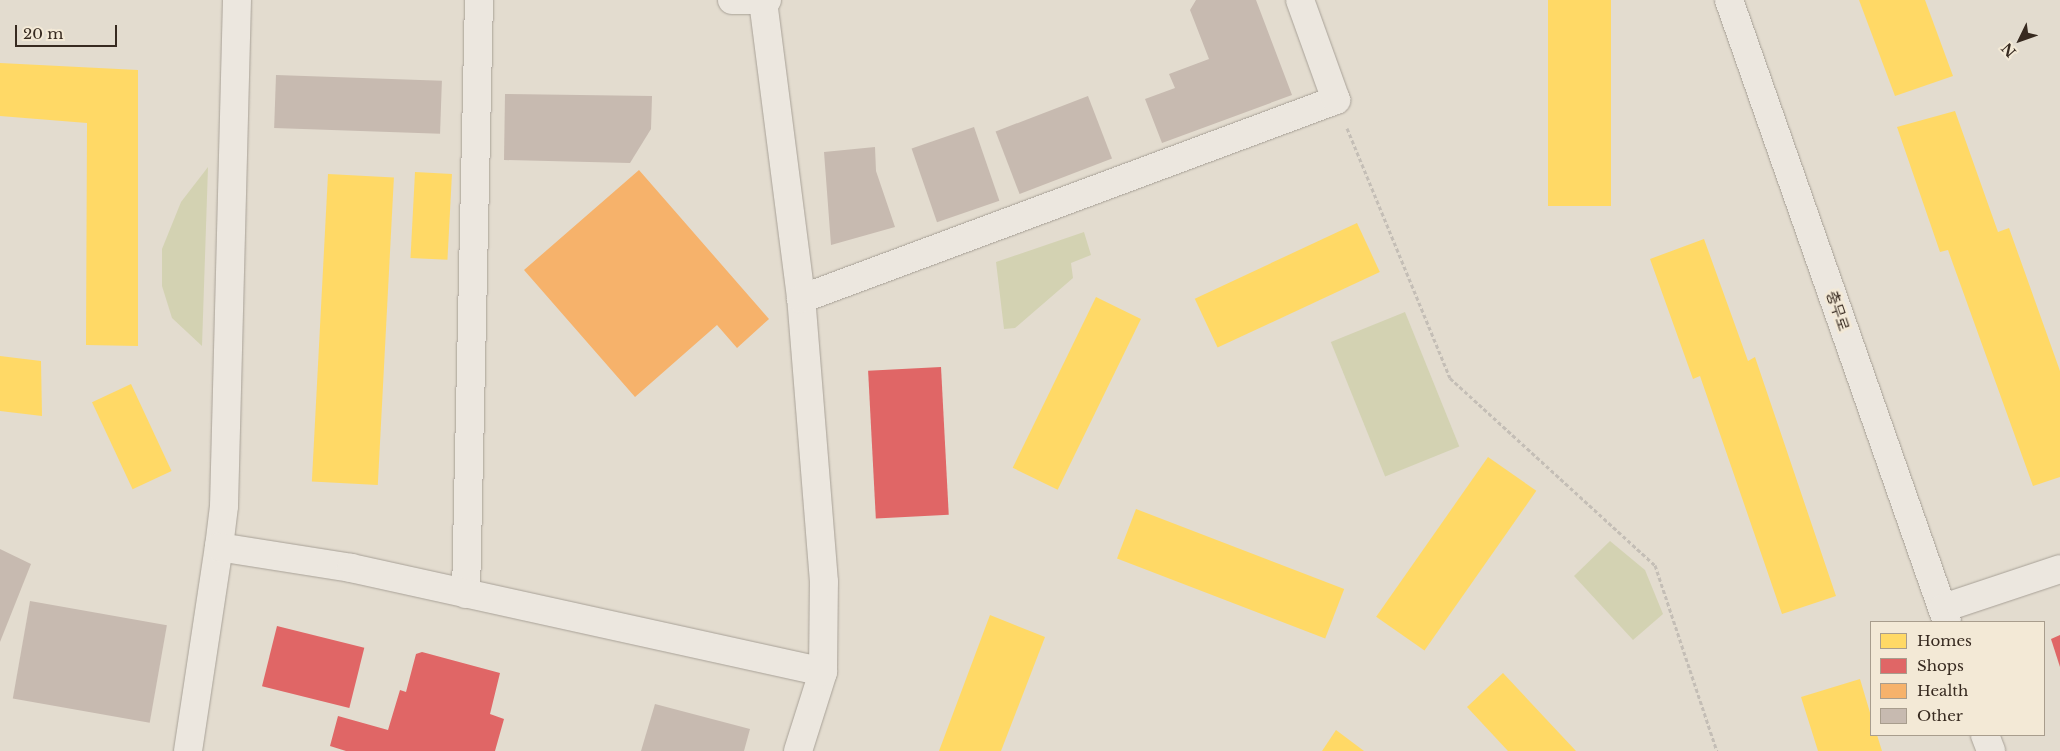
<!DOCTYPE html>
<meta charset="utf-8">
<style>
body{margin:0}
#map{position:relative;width:2060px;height:751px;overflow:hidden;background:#e3dccf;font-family:"Libre Baskerville","Noto Sans KR",serif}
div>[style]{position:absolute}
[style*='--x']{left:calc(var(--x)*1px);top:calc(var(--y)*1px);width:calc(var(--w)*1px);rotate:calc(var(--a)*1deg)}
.green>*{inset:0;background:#d3d2b2;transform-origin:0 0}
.homes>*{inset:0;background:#ffd966;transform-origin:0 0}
.shops>*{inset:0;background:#e06666;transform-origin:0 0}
.health>*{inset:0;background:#f6b26b}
.building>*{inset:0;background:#c7bab0;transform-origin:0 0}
.path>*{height:3px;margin-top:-1.5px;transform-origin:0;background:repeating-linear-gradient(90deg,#c4beb6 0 4px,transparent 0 6.5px)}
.roads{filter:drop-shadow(0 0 1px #a8a197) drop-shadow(0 0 1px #a8a197)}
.minor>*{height:28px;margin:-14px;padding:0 14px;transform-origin:14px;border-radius:14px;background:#ece7df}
span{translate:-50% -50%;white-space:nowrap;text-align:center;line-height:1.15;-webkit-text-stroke:5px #f3e9d6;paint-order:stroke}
.street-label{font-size:15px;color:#372a20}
.legend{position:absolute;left:1870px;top:621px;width:175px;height:115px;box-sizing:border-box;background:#f3e9d6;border:1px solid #a89d8d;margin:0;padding:6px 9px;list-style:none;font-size:15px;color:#372a20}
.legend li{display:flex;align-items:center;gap:10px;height:25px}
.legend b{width:25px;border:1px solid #a89d8d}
.north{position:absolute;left:1995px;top:15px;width:50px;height:50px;-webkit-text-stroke:4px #f3e9d6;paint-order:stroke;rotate:228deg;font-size:14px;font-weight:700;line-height:20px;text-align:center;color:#372a20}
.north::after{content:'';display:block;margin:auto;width:18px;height:22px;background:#372a20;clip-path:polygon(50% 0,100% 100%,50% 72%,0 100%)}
.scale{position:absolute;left:15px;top:25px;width:102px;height:22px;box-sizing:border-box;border:2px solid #372a20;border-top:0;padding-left:6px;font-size:15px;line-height:18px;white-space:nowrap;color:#372a20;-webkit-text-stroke:4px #f3e9d6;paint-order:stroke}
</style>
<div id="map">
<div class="green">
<div style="clip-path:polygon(208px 167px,202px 346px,172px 318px,162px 286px,162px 249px,181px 202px)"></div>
<div style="clip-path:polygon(1084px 232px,1091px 255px,1071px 263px,1073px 278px,1015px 328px,1004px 329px,996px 262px)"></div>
<div style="left:1405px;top:312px;width:145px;height:80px;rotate:68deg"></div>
<div style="clip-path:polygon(1610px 541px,1645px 570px,1663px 614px,1633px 640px,1574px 576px)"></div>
</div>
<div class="homes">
<div style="left:1548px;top:0;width:63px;height:206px"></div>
<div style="clip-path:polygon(1859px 0,1925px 0,1953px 76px,1895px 96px)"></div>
<div style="clip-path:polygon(0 63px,138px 70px,138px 346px,86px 345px,87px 123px,0 116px)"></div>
<div style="clip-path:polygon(1955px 111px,1998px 232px,2009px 228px,2060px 371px,2060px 477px,2033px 486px,1948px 250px,1940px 252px,1897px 127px)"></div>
<div style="left:415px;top:172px;width:37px;height:86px;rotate:3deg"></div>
<div style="left:328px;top:174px;width:66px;height:308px;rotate:3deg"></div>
<div style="left:1357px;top:223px;width:54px;height:179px;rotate:65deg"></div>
<div style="clip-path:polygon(1704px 239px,1748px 361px,1755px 357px,1836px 596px,1782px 614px,1700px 376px,1693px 379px,1650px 259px)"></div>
<div style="left:1096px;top:297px;width:50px;height:190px;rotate:26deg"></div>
<div style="clip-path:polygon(0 356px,41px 361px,42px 416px,0 411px)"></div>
<div style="left:131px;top:384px;width:96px;height:43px;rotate:65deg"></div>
<div style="left:1488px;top:457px;width:59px;height:195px;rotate:35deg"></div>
<div style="left:1136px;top:509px;width:223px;height:53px;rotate:21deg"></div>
<div style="clip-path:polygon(990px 615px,1045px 637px,1001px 751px,939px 751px)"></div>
<div style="clip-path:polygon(1503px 673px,1576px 751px,1508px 751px,1467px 707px)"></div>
<div style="clip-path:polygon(1860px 679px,1871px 716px,1871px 735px,1877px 735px,1882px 751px,1818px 751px,1801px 697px)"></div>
<div style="clip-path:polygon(1336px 730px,1364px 751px,1322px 751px)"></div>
</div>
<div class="shops">
<div style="left:941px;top:367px;width:148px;height:73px;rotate:87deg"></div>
<div style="left:277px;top:626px;width:90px;height:62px;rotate:14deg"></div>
<div style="clip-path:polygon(2060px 635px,2060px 667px,2051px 639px)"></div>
<div style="clip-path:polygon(422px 652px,500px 673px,490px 714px,504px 719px,495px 751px,346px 751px,330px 746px,338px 716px,388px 730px,400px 690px,406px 692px,416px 654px)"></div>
</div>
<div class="health">
<div style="clip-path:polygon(639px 170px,769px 319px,737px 348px,717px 325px,635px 397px,524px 270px)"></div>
</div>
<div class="building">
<div style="clip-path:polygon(1196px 0,1256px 0,1292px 95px,1162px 143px,1145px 99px,1175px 88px,1169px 74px,1209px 59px,1190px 10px)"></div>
<div style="left:276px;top:75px;width:166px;height:53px;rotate:2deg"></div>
<div style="clip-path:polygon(505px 94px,652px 96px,651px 129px,630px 163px,504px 160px)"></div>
<div style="left:1088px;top:96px;width:67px;height:99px;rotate:69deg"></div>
<div style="left:974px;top:127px;width:78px;height:66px;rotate:71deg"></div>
<div style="clip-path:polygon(875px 147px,876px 171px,895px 227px,831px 245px,824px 152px)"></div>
<div style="clip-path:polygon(0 549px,31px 564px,0 642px)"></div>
<div style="left:30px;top:601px;width:139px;height:99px;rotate:10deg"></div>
<div style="clip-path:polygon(655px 704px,750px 729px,744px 751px,641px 751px)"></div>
</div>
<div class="path">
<div style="--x:1347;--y:128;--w:270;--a:67.6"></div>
<div style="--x:1450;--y:378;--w:277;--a:42.4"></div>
<div style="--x:1655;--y:565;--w:196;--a:71.6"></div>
</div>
<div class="roads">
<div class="minor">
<div style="--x:732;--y:0;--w:35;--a:0"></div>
<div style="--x:1729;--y:0;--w:659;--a:70.69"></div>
<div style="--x:763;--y:1;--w:300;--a:82.7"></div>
<div style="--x:219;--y:547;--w:41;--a:-83"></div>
<div style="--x:224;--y:506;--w:506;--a:-88.53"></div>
<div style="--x:466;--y:594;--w:594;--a:-88.75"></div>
<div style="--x:1943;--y:608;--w:123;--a:-18.4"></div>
<div style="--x:1985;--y:735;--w:17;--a:69"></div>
<div style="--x:188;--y:751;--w:206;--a:-81.4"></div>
<div style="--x:219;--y:547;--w:134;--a:9"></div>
<div style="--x:351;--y:568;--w:483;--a:12.4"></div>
<div style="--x:798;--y:751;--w:83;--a:-72.4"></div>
<div style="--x:823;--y:672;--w:90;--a:-89.4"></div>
<div style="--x:824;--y:582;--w:284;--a:-94.6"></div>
<div style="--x:801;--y:299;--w:571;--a:-20.4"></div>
<div style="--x:1336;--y:100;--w:106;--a:-109.8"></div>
</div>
</div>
<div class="street-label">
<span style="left:1838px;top:311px;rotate:71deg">충무로</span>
</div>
<ul class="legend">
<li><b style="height:14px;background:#ffd966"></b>Homes</li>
<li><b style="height:14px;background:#e06666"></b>Shops</li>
<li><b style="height:14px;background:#f6b26b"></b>Health</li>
<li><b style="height:14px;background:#c7bab0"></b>Other</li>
</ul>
<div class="north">N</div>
<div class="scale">20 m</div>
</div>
